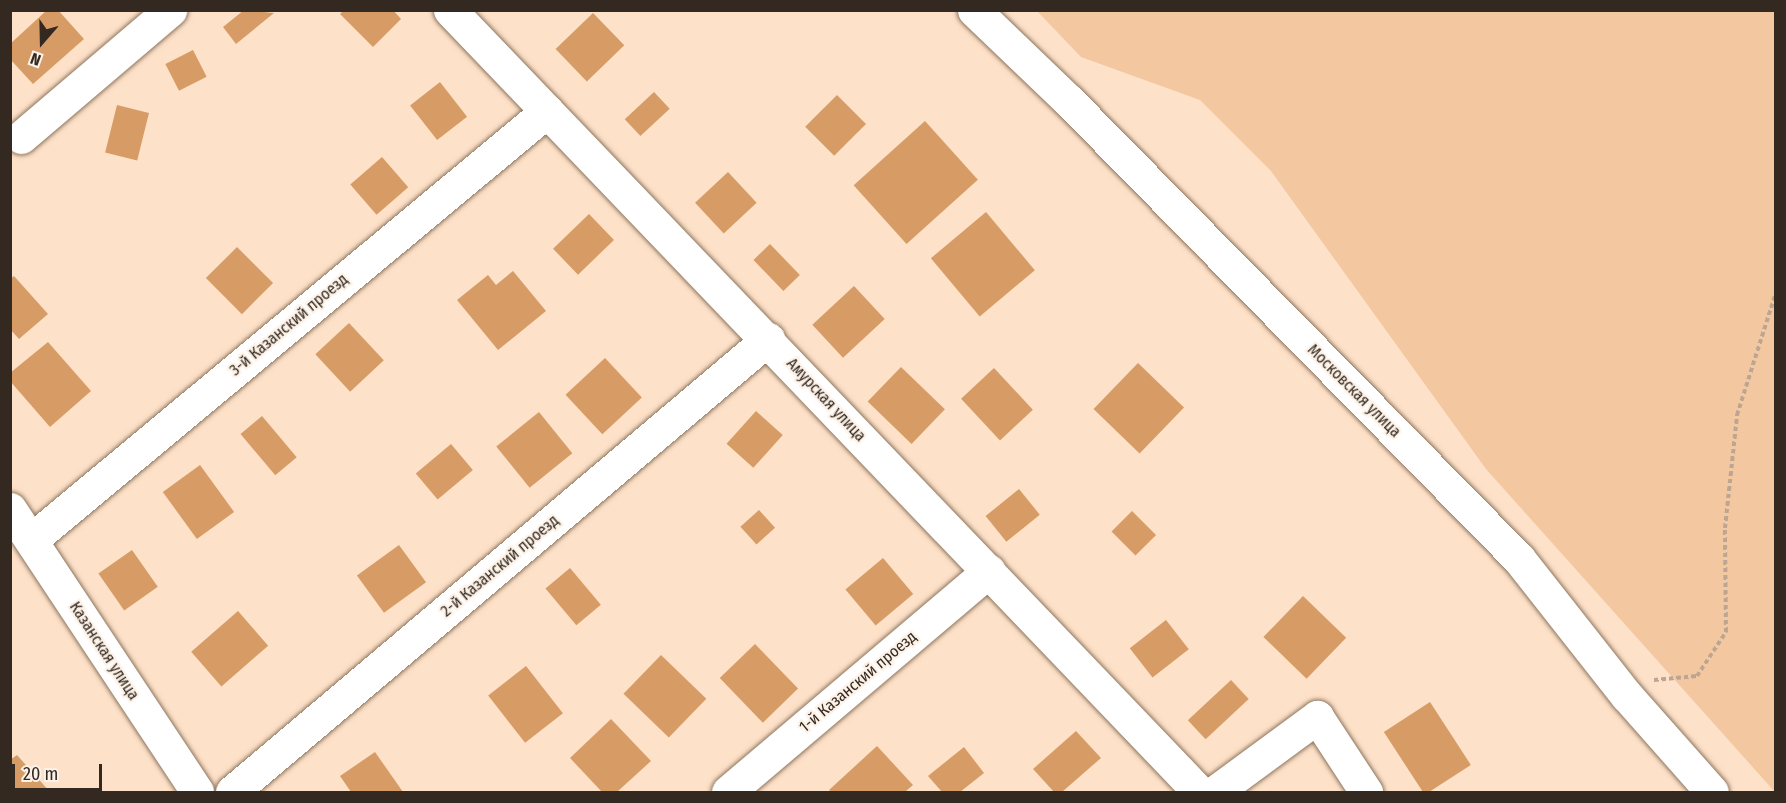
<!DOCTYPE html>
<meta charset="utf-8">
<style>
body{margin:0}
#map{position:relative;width:1786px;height:803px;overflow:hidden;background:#fde1c8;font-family:"Fira Sans Condensed",sans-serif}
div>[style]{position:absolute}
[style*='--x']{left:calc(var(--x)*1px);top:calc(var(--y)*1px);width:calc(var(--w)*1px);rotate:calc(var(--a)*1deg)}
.green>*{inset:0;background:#f3c7a0}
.building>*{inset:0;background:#d79c66;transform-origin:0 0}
.path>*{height:4px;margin-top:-2px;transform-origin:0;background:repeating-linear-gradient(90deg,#bca592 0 4.5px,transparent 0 7.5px)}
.roads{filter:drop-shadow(0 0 2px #8e755e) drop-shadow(0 0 2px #8e755e)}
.minor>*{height:33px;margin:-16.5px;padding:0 16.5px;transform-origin:16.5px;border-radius:16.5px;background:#fff}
span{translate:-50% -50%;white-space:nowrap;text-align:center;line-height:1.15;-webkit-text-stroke:4.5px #fdf2e8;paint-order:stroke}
.street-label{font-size:16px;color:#342920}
.frame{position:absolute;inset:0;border:12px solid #342920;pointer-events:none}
.north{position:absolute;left:12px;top:12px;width:60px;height:60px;-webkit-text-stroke:4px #fdf2e8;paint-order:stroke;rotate:200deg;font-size:16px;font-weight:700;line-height:24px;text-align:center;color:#342920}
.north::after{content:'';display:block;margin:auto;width:21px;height:27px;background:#342920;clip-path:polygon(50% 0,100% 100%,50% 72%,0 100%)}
.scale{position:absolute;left:12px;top:764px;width:90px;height:27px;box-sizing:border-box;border:3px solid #342920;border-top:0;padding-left:8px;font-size:18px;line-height:21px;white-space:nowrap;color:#342920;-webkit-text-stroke:4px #fdf2e8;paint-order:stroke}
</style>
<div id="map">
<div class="green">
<div style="clip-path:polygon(1037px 11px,1775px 11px,1775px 792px,1486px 469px,1271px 171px,1200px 100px,1081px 57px)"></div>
</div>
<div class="building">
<div style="clip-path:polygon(47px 10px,58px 10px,84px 39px,33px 84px,10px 59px,10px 44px)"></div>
<div style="clip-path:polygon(244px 10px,274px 13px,236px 44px,223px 27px)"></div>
<div style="clip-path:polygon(344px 10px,393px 10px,401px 19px,373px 47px,340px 14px)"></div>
<div style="left:593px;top:13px;width:45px;height:52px;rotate:46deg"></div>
<div style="left:193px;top:50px;width:30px;height:31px;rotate:63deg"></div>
<div style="left:440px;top:82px;width:44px;height:38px;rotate:52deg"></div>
<div style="left:654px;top:92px;width:23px;height:40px;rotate:47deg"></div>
<div style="left:837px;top:95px;width:41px;height:45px;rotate:45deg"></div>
<div style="left:117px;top:105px;width:33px;height:49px;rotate:14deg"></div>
<div style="left:925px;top:121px;width:79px;height:96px;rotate:48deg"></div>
<div style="left:382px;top:157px;width:40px;height:42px;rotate:49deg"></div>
<div style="left:728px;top:172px;width:42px;height:45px;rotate:47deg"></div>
<div style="left:986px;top:212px;width:76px;height:72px;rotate:50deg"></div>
<div style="left:589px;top:214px;width:36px;height:50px;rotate:46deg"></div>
<div style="left:770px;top:244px;width:43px;height:23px;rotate:46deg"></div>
<div style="left:237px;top:247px;width:51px;height:44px;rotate:45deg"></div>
<div style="clip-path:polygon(513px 271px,546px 311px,498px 350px,457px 300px,488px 275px,496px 285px)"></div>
<div style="clip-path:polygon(14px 276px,48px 314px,19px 339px,10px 329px,10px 279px)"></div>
<div style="left:854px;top:286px;width:45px;height:57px;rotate:47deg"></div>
<div style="left:349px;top:323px;width:51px;height:46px;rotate:47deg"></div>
<div style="clip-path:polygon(48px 342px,91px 391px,50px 427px,10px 381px,10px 373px)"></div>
<div style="left:605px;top:358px;width:54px;height:54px;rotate:47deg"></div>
<div style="left:1138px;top:363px;width:64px;height:64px;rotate:44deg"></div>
<div style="left:901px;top:367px;width:61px;height:48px;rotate:44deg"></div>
<div style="left:994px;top:368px;width:57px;height:45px;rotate:47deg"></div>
<div style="left:756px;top:411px;width:36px;height:44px;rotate:42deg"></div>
<div style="left:539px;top:412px;width:53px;height:55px;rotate:51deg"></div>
<div style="left:262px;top:416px;width:54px;height:28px;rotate:50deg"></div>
<div style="left:451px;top:444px;width:34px;height:46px;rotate:50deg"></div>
<div style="left:200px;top:465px;width:58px;height:46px;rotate:54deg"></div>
<div style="left:1019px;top:489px;width:33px;height:43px;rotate:51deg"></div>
<div style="left:759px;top:510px;width:24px;height:25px;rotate:48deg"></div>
<div style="left:1132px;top:511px;width:34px;height:29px;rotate:45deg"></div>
<div style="left:399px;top:545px;width:46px;height:52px;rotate:54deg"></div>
<div style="left:132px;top:550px;width:45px;height:41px;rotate:55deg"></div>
<div style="left:883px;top:558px;width:47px;height:49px;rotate:50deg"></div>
<div style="left:570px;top:568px;width:48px;height:32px;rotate:50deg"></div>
<div style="left:1303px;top:596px;width:60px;height:57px;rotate:44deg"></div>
<div style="left:238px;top:611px;width:46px;height:62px;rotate:49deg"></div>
<div style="left:1166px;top:620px;width:37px;height:46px;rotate:52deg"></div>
<div style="left:755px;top:644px;width:62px;height:49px;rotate:46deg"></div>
<div style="left:661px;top:655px;width:63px;height:54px;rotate:44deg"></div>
<div style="left:526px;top:666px;width:60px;height:48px;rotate:52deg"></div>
<div style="left:1231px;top:680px;width:26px;height:59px;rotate:47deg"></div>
<div style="left:1430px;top:702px;width:75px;height:55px;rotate:57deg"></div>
<div style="clip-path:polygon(611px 719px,651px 761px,617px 792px,602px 792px,570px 758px)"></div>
<div style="clip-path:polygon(1076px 731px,1101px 758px,1062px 792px,1054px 792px,1033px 769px)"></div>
<div style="clip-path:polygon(877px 746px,913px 785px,905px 792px,832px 792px,829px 790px)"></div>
<div style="clip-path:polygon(964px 747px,984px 773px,960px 792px,942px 792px,928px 776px)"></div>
<div style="clip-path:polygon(375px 752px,403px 792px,351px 792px,340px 776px)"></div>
<div style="clip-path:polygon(17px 755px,50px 792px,10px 792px,10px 760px)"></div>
</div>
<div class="path">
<div style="--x:1654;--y:680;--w:43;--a:-5.3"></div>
<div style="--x:1697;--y:676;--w:53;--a:-56.6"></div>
<div style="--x:1726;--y:632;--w:104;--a:-90.6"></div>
<div style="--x:1725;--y:528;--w:114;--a:-83.9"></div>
<div style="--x:1737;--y:415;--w:129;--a:-72.4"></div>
</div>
<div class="roads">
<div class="minor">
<div style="--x:450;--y:10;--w:1083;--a:46.23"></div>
<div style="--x:974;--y:10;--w:132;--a:43.8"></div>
<div style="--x:1069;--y:101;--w:642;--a:45.5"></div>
<div style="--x:1519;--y:559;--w:174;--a:51.8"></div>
<div style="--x:1627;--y:696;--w:128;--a:48.5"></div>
<div style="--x:21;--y:137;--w:196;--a:-40.4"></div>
<div style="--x:10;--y:509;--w:339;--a:56.5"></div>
<div style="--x:31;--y:540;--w:671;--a:-39.74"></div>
<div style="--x:232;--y:792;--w:702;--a:-40.2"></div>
<div style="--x:728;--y:792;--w:342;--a:-40.3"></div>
<div style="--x:1215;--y:792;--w:127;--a:-36.3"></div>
<div style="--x:1317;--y:717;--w:90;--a:56.8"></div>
</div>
</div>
<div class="street-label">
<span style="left:289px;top:325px;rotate:-40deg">3-й Казанский проезд</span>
<span style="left:1354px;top:391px;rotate:45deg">Московская улица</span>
<span style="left:826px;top:400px;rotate:47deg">Амурская улица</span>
<span style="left:500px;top:566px;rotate:-40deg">2-й Казанский проезд</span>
<span style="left:104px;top:651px;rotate:57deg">Казанская улица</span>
<span style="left:858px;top:682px;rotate:-40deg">1-й Казанский проезд</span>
</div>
<div class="frame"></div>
<div class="north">N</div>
<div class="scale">20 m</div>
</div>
